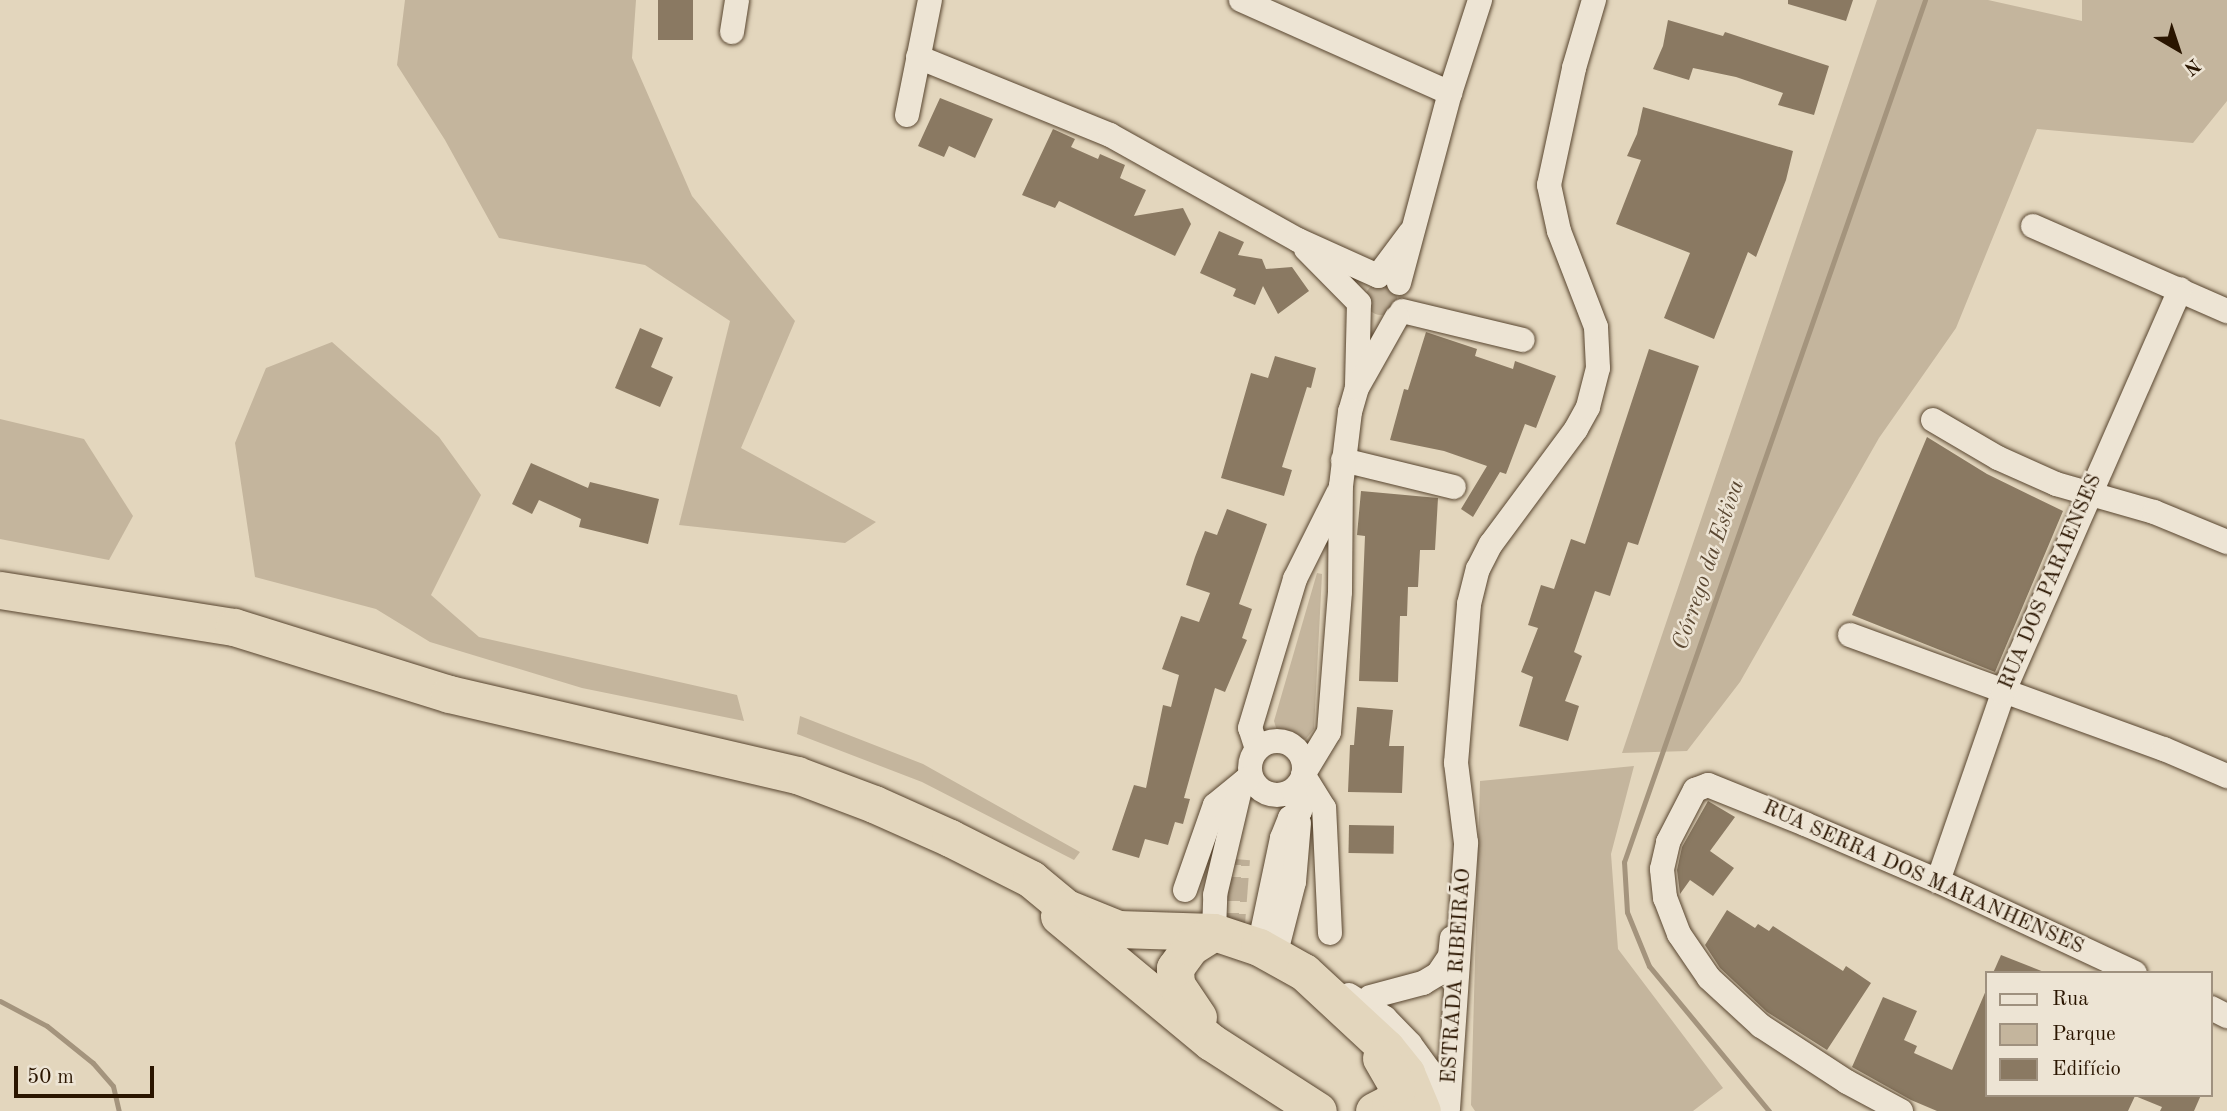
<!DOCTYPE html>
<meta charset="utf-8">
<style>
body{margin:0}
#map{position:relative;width:2227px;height:1111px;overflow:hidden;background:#e3d6bd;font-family:"Old Standard TT",serif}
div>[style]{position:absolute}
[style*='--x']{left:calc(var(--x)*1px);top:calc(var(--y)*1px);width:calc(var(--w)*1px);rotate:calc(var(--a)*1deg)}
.green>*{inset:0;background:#c4b59d}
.round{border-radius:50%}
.stream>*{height:5px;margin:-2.5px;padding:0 2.5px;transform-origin:2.5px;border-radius:2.5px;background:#a4947d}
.building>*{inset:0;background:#8a7962;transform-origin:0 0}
.minor-tunnel>*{height:24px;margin-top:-12px;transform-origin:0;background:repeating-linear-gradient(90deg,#beaf97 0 24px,transparent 0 36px)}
.roads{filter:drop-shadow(0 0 2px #58452f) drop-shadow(0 0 2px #58452f)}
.minor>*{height:24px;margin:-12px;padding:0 12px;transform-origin:12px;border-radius:12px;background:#ede4d4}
.minor>.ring{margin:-12px;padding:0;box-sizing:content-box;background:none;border:24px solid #ede4d4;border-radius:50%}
.highway>*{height:37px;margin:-18.5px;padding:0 18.5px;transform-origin:18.5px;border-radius:18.5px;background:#e3d6bd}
span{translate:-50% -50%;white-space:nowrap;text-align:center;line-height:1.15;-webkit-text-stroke:5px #ede4d4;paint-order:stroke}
.street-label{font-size:21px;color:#2a1500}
.water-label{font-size:23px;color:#5b4832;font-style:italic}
.legend{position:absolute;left:1985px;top:971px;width:228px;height:126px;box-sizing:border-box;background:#ede4d4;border:2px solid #9f917f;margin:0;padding:9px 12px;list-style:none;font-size:21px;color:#2a1500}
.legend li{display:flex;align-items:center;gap:14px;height:35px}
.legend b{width:35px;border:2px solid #9f917f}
.north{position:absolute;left:2143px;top:14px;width:70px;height:70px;-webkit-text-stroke:5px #ede4d4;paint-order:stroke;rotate:141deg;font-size:19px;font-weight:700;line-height:28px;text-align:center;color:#2a1500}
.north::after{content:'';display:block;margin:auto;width:24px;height:32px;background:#2a1500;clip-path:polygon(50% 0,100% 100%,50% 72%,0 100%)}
.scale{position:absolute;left:14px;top:1066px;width:140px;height:32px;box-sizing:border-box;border:4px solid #2a1500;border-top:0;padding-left:9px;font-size:21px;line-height:24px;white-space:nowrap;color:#2a1500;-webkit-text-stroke:5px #ede4d4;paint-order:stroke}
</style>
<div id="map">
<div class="green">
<div style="clip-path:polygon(405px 0,636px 0,632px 58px,692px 196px,795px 321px,741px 448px,876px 522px,845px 543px,679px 525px,730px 321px,645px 265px,499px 238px,445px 140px,397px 65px)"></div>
<div style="clip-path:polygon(1877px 0,1988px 0,2082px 21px,2082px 0,2227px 0,2227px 101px,2193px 143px,2037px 129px,1956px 328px,1879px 438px,1740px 682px,1687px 751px,1622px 753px)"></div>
<div class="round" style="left:1365px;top:283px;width:32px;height:32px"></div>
<div style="clip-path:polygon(332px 342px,439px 437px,481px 495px,431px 595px,479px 637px,737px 695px,744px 721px,582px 688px,430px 642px,376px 609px,255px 577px,235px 443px,266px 368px)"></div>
<div style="clip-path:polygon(0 419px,84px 439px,133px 516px,109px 560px,0 539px)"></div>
<div style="clip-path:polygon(1317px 573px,1322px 574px,1314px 729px,1306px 739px,1295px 742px,1285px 739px,1277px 731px,1274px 721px)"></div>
<div style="clip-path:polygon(800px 716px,923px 764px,1080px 852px,1074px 860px,922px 782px,797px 734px)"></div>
<div style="clip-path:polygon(1634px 766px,1611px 854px,1618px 949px,1723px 1088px,1693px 1111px,1475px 1111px,1471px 1105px,1480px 781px)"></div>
</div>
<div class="stream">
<div style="--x:0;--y:1001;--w:53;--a:28"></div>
<div style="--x:47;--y:1026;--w:59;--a:38.8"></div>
<div style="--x:93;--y:1063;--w:30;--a:49"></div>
<div style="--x:113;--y:1086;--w:26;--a:77"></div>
<div style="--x:1769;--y:1111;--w:188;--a:-129.6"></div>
<div style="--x:1649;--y:966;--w:58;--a:-112.2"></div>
<div style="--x:1627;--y:912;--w:50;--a:-93.4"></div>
<div style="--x:1624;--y:862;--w:913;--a:-70.75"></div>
</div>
<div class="building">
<div style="left:658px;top:0;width:35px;height:40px"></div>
<div style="clip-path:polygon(1788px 0,1853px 0,1846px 21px,1788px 4px)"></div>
<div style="clip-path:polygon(1668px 20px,1723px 36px,1725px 32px,1829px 66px,1814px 115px,1778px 105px,1783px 93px,1736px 77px,1693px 68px,1689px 80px,1653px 69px,1663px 46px)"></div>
<div style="clip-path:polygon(940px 98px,993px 119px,975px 158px,949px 146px,944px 157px,918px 146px)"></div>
<div style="clip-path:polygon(1643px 107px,1793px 151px,1786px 180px,1756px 257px,1748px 252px,1714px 339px,1664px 318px,1690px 253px,1616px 224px,1641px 160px,1627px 156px,1637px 134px)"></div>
<div style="clip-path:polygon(1053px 129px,1075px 139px,1071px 147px,1098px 159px,1100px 154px,1125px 165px,1120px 178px,1146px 190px,1134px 216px,1183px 208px,1191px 224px,1175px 256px,1059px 201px,1055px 208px,1022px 195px)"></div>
<div style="clip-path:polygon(1219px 231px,1244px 242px,1238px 255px,1262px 259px,1266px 269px,1292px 267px,1309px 291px,1278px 314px,1263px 286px,1255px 305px,1233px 296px,1236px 289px,1200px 273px)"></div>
<div style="clip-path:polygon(640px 328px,663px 338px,651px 367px,673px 377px,660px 407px,615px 388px)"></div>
<div style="clip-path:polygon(1426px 332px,1477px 349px,1475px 356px,1513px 369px,1515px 361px,1556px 376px,1536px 428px,1525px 424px,1506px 474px,1500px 472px,1473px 517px,1461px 509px,1487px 466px,1444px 451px,1390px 440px,1404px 389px,1408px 390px)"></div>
<div style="clip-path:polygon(1649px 349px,1699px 366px,1638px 545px,1628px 542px,1610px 596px,1595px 591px,1574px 652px,1582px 656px,1565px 701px,1579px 706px,1568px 741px,1519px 726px,1533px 677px,1521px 672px,1538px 628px,1528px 625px,1541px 585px,1554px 589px,1571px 539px,1585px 544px)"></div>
<div style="clip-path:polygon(1275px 356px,1316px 368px,1311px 388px,1307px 387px,1282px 467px,1292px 470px,1284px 496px,1221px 478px,1251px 373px,1268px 378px)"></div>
<div style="clip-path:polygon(1927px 437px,1987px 474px,2063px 511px,1995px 672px,1852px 615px)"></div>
<div style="clip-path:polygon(531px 463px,588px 488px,590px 482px,659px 499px,648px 544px,579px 527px,581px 519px,539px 500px,532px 514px,512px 504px)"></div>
<div style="clip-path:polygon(1361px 491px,1438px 498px,1435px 550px,1420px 550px,1418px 587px,1408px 587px,1407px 616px,1400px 616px,1398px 682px,1359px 681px,1365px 536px,1357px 535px)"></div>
<div style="clip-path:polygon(1227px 509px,1267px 524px,1239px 604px,1252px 609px,1242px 638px,1247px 640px,1225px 692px,1215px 688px,1184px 798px,1190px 799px,1183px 824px,1175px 822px,1168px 845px,1145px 839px,1139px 858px,1112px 850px,1134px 785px,1146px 788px,1163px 705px,1171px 707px,1179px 675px,1162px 669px,1181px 616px,1199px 622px,1210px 593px,1186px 585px,1195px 557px,1205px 531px,1217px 535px)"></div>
<div style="clip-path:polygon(1357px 707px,1393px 710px,1389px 746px,1404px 746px,1402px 793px,1348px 792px,1350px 745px,1354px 745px)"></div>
<div style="clip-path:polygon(1708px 801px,1735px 817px,1710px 851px,1734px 868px,1713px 896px,1690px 880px,1680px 894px,1677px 870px,1682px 847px)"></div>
<div style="left:1349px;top:825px;width:45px;height:28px;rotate:1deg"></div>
<div style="clip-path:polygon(1727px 910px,1755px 928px,1758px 924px,1769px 931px,1773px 926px,1843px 971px,1846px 966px,1871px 983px,1827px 1050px,1767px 1012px,1720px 968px,1705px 945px)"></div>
<div style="clip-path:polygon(2001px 955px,2044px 972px,2044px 973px,1993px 973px)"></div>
<div style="clip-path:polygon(1987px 988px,1987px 1095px,2201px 1095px,2194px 1111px,2160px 1111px,2162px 1107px,2135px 1096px,2128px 1111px,1937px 1111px,1911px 1100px,1852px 1067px,1883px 997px,1917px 1011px,1904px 1040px,1917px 1046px,1914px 1053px,1952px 1070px)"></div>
</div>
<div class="minor-tunnel">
<div style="--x:1232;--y:937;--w:78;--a:-85.6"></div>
</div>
<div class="roads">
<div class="minor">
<div style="--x:1241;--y:0;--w:229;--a:24"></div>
<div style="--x:732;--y:32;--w:32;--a:-81"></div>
<div style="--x:918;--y:57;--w:207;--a:22.1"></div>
<div style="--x:1110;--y:135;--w:215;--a:29.2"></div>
<div style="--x:1298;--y:240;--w:88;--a:24.2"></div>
<div style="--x:1378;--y:276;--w:54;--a:-53.3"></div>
<div style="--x:907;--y:115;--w:117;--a:-78.7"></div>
<div style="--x:2033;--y:226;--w:212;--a:23.7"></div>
<div style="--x:1306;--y:249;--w:76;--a:45.5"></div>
<div style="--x:1359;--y:303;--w:81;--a:91.4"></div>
<div style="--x:1399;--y:283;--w:197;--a:-75"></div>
<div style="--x:1450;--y:93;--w:98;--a:-72.1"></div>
<div style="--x:1402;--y:311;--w:124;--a:13.5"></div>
<div style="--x:1933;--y:420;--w:75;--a:30.3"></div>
<div style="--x:1998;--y:458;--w:64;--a:24.1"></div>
<div style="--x:2056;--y:484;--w:102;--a:15.9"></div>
<div style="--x:2154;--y:512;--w:79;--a:22.3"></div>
<div style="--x:1343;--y:460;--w:114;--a:13.7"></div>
<div style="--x:1850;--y:635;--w:334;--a:20"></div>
<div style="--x:2164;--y:749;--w:69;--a:23.2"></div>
<div class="ring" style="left:1250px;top:741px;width:30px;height:30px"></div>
<div style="--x:1257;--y:749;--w:22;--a:-108"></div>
<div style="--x:1250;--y:728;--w:156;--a:-73.2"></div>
<div style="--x:1295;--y:579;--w:96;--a:-63.4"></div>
<div style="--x:1938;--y:881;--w:199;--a:-70.9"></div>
<div style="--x:2003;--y:693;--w:441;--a:-66.3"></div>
<div style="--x:1185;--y:890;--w:90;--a:-70.6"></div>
<div style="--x:1215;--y:805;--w:41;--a:-39.1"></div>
<div style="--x:1214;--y:932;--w:37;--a:-88"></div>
<div style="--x:1215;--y:895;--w:113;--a:-76.7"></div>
<div style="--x:1241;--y:785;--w:10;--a:-45"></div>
<div style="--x:1330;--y:933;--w:125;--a:-92.7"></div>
<div style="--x:1324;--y:808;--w:39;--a:-122"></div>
<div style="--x:1303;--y:775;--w:50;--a:-58.8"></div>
<div style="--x:1329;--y:732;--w:140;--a:-85.5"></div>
<div style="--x:1340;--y:592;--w:106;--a:-89.5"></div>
<div style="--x:1341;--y:486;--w:75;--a:-83.1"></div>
<div style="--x:1350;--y:412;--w:25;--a:-74"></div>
<div style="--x:1357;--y:388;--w:81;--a:-60.6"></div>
<div style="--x:1259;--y:947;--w:111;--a:-78.1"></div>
<div style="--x:1282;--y:838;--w:22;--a:-68"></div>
<div style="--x:1290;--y:818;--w:12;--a:-35"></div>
<div style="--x:1300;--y:811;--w:22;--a:-108"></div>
<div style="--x:1275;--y:956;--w:76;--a:-75.6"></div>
<div style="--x:1294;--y:882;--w:59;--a:-85.2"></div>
<div style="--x:1349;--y:995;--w:43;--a:32.6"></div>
<div style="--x:1385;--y:1018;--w:36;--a:46"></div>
<div style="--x:1410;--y:1044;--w:39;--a:54"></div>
<div style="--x:1433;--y:1076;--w:34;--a:66"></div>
<div style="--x:1370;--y:997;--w:55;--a:-14.8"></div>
<div style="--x:1423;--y:983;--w:17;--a:-31"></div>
<div style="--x:1438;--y:974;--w:22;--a:-56"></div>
<div style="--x:1450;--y:956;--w:18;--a:-84"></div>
<div style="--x:2211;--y:1008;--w:18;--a:27"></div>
<div style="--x:1448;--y:1109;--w:267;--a:-86.1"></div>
<div style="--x:1466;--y:843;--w:81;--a:-97.1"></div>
<div style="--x:1456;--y:763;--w:160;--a:-85.3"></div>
<div style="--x:1469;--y:604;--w:36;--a:-76"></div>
<div style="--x:1478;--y:569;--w:28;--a:-63"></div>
<div style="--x:1491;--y:544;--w:143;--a:-53.5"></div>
<div style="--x:1576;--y:429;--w:25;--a:-61"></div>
<div style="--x:1588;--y:407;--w:40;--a:-75.6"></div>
<div style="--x:1598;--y:368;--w:41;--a:-92.8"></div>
<div style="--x:1596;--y:327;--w:103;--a:-111.1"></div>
<div style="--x:1559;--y:231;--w:47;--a:-102.3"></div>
<div style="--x:1549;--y:185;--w:120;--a:-77.9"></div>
<div style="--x:1574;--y:68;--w:71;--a:-73.6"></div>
<div style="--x:1901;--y:1111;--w:61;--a:-151.8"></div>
<div style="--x:1847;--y:1082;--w:103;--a:-146.9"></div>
<div style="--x:1761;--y:1026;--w:71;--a:-137.3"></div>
<div style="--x:1709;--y:978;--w:53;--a:-124.3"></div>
<div style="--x:1679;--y:934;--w:39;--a:-111"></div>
<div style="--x:1665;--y:898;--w:29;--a:-96"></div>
<div style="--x:1662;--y:869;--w:28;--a:-77"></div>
<div style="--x:1668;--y:842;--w:59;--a:-62.6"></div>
<div style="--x:1695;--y:790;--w:14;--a:-21"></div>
<div style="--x:1708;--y:785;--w:105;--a:21.9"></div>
<div style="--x:1805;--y:824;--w:145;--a:23.2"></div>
<div style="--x:1938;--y:881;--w:217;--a:25"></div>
</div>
<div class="highway">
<div style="--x:0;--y:590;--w:237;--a:9"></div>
<div style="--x:234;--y:627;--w:225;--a:17.3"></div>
<div style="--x:449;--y:694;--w:357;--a:13.1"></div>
<div style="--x:797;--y:775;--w:82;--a:20.6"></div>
<div style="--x:874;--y:804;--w:83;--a:24.1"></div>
<div style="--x:950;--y:838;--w:91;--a:26.8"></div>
<div style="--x:1031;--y:879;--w:45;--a:39.6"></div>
<div style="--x:1066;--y:908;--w:56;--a:22"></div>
<div style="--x:1118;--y:929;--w:96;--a:1.8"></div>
<div style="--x:1214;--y:932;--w:47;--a:18.4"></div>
<div style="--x:1259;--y:947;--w:51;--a:29.1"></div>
<div style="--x:1304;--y:972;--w:112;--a:42.8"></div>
<div style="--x:1386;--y:1048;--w:32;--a:51"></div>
<div style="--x:1406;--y:1073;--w:41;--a:67.2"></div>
<div style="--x:1059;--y:916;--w:197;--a:39.7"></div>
<div style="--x:1211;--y:1042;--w:127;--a:32.8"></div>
<div style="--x:1198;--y:1017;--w:40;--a:-124"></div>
<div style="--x:1176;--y:984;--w:16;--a:-94"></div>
<div style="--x:1175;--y:968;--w:26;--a:-54"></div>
<div style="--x:1190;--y:947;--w:28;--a:-32"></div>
<div style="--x:1374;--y:1111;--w:18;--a:-27"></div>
<div style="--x:1390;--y:1103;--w:12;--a:-59"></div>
<div style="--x:1396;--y:1093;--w:9;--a:-90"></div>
<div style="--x:1396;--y:1084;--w:30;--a:-120"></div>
</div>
</div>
<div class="street-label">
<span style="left:2051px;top:582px;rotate:-67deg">RUA DOS PARAENSES</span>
<span style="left:1923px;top:878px;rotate:24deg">RUA SERRA DOS MARANHENSES</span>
<span style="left:1457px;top:976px;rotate:-86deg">ESTRADA RIBEIRÃO</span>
</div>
<div class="water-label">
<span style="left:1709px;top:565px;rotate:-71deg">Córrego da Estiva</span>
</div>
<ul class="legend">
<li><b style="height:9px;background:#ede4d4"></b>Rua</li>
<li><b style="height:19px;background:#c4b59d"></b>Parque</li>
<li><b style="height:19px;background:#8a7962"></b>Edifício</li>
</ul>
<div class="north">N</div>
<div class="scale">50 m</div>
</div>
